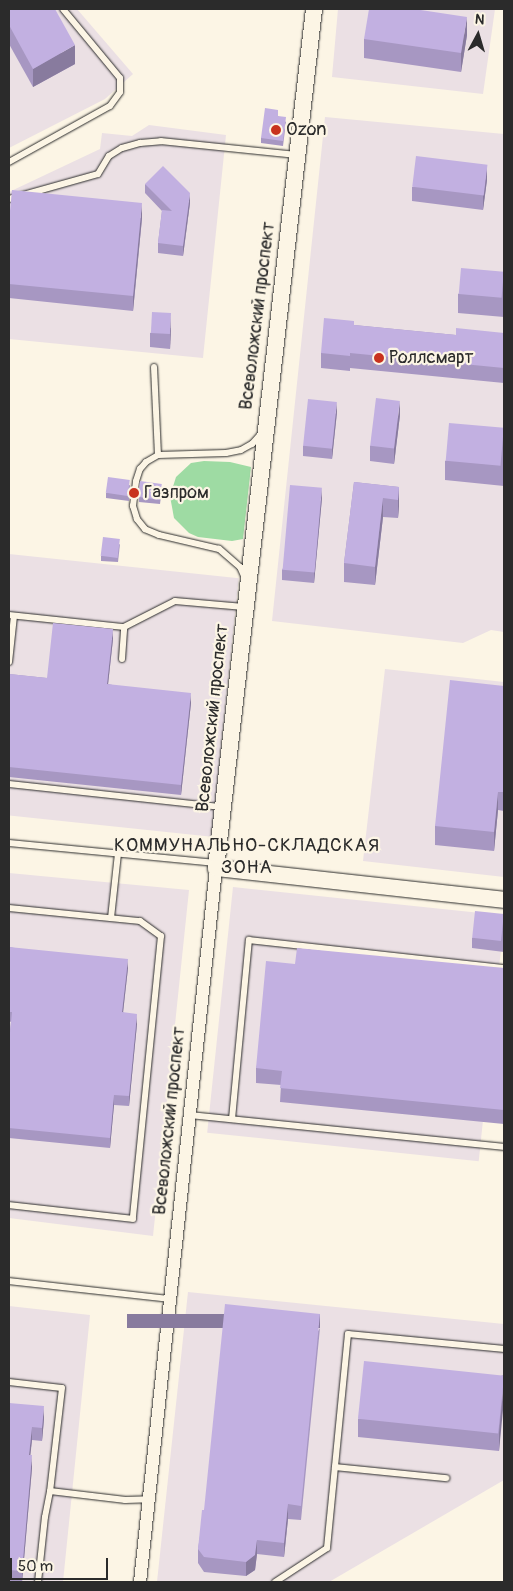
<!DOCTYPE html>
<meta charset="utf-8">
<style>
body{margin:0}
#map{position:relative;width:513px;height:1591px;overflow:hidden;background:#fcf5e5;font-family:Pangolin,sans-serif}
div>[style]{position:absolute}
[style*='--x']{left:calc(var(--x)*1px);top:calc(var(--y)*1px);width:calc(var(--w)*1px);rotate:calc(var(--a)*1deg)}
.built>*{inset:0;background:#ebe0e4;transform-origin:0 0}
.green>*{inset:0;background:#9edba3}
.roads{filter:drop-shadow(0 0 1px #2b2b2b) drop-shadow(0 0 1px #2b2b2b)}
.service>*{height:6px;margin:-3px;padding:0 3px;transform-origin:3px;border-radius:3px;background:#fcf5e5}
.minor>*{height:12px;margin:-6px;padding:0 6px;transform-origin:6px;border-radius:6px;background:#fcf5e5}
.tertiary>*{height:16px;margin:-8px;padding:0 8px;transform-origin:8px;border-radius:8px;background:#fcf5e5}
.wall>*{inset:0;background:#a797c2}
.shaded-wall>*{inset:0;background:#887b9e;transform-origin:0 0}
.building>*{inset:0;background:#c2b0e1;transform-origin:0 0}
.dots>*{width:14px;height:14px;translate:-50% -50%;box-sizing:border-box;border:2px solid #fcf5e5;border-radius:50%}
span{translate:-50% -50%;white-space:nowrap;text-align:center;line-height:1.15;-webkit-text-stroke:4.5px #fcf5e5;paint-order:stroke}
.poi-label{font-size:18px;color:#2b2b2b}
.left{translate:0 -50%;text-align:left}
.street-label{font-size:18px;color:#2b2b2b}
.neighbourhood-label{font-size:19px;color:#2b2b2b;letter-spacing:1px}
.frame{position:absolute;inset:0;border:10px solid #2b2b2b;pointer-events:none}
.north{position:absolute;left:453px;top:10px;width:50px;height:50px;-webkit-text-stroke:4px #fcf5e5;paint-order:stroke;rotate:6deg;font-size:14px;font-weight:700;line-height:20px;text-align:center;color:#2b2b2b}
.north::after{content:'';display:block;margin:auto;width:18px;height:22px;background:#2b2b2b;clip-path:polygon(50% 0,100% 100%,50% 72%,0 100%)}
.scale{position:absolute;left:10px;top:1558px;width:98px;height:22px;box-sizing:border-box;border:2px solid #2b2b2b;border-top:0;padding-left:6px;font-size:15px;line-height:18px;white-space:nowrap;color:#2b2b2b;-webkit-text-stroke:4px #fcf5e5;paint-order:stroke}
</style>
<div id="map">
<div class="built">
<div style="clip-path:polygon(9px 9px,77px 9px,133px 74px,105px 99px,9px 148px)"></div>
<div style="clip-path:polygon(338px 9px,495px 9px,483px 94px,332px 77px)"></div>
<div style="clip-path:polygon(325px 117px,504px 134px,504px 632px,491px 630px,463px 643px,272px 621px)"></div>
<div style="clip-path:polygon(149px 125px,226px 135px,203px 358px,9px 339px,9px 192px,100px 149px,102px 133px,132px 136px)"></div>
<div style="left:9px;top:554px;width:231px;height:260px;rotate:6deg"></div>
<div style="clip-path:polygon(385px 669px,504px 682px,504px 877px,363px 861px)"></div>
<div style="clip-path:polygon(9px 873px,189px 890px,153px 1236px,9px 1218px)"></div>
<div style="left:233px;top:887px;width:273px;height:247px;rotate:6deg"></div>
<div style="clip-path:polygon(188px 1292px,504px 1324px,504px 1480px,329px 1582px,157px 1582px)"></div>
<div style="clip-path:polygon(9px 1306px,90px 1315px,63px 1582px,9px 1582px)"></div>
</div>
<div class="green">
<div style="clip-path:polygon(204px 461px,230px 462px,251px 467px,243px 539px,232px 541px,198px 537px,189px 533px,174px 518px,170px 496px,176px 477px,191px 463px)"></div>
</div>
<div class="roads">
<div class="service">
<div style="--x:9;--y:162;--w:115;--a:-29"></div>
<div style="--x:110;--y:106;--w:17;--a:-54"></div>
<div style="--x:120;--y:92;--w:14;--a:-90"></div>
<div style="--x:120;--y:78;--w:89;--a:-129.6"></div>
<div style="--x:9;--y:199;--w:92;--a:-15.7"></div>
<div style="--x:98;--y:174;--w:21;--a:-59"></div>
<div style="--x:109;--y:156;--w:15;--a:-32"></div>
<div style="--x:122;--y:148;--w:19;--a:-16"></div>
<div style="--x:140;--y:143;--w:21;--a:-5"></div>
<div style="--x:161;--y:141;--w:136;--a:5.9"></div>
<div style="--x:154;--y:367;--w:88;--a:87.4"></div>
<div style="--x:245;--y:578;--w:12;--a:-114"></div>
<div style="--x:240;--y:567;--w:28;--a:-139"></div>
<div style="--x:219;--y:549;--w:62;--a:-166.9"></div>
<div style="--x:159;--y:535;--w:15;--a:-157"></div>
<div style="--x:145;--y:529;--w:13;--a:-129"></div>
<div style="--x:137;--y:519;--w:14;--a:-107"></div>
<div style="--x:133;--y:506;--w:25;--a:-83"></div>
<div style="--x:136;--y:481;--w:13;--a:-72"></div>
<div style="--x:140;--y:469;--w:9;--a:-49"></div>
<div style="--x:146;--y:462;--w:14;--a:-30"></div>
<div style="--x:158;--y:455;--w:68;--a:-1.7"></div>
<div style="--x:226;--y:453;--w:15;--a:-11"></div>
<div style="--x:241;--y:450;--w:13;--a:-29"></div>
<div style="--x:252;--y:444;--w:15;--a:-48"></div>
<div style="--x:9;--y:615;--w:116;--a:6"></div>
<div style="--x:124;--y:627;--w:57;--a:-27"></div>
<div style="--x:175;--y:601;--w:69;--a:5"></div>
<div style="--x:122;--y:659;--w:32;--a:-86"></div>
<div style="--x:9;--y:662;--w:46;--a:-83.8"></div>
<div style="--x:9;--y:784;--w:214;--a:6.2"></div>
<div style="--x:9;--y:843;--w:208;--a:5.5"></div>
<div style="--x:9;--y:908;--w:132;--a:5.7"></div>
<div style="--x:140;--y:921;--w:26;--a:36"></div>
<div style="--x:161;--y:936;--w:284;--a:95.7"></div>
<div style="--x:133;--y:1219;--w:125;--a:-173.6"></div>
<div style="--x:111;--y:918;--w:64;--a:-83.8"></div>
<div style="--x:190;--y:1115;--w:316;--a:5.8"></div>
<div style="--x:232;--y:1119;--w:180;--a:-84.6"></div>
<div style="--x:249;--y:940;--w:257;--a:6.3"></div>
<div style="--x:9;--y:1281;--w:162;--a:6.4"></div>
<div style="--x:9;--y:1382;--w:53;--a:6.5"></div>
<div style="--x:62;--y:1388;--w:104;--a:96.6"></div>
<div style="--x:50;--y:1491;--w:76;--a:6.8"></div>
<div style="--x:125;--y:1500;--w:24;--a:-2"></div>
<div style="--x:335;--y:1467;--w:112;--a:5.7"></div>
<div style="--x:38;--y:1582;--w:65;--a:-83.9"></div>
<div style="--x:45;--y:1517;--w:26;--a:-79"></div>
<div style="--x:275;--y:1582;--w:62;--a:-33.2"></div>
<div style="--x:327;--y:1548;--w:215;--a:-84.4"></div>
<div style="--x:348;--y:1334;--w:157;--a:5.5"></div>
</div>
<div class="minor">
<div style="--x:140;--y:1582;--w:718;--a:-83.92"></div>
</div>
<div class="tertiary">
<div style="--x:314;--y:9;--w:865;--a:96.51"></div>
<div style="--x:216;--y:868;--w:290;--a:6.3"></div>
</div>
</div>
<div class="wall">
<div style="clip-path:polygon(9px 9px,75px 64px,33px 87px,9px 44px)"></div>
<div style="clip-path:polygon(467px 35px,461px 72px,364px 58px,364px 39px)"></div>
<div style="clip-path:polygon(278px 116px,286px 122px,283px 146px,261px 143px,261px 138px)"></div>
<div style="clip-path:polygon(487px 180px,483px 210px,412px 201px,412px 187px)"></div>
<div style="clip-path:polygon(145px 184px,190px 203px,183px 256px,158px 253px,158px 243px,162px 211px,145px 193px)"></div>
<div style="clip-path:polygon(142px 218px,133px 311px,9px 298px,9px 221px)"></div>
<div style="clip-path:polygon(504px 272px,504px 317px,458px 313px,458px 294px)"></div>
<div style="clip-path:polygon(354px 325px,456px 335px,504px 333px,504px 383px,350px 368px,350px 371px,321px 368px,321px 353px)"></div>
<div style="clip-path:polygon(171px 328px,170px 349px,150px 347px,150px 333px)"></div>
<div style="clip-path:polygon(337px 412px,332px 459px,303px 456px,303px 446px)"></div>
<div style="clip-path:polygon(400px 415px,394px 464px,370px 461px,370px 446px)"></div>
<div style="clip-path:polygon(504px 428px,504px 486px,445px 480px,445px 461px)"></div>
<div style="clip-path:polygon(354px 482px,399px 487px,399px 506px,398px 518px,383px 517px,375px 585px,344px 582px,344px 563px)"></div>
<div style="clip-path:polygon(130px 485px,129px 501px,106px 498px,106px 493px)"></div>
<div style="clip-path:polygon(162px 489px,160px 504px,139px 502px,139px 497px)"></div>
<div style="clip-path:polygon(322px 498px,314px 583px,282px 580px,282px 570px)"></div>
<div style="clip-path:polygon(120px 544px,118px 562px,101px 561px,101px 556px)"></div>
<div style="clip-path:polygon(113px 639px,108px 684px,191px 703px,181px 795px,9px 777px,9px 674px,47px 678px)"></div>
<div style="clip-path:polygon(504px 686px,504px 811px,498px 810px,494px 851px,435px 845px,435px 826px)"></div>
<div style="clip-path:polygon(504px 914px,504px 952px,472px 948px,472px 938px)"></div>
<div style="clip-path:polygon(9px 947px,128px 968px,123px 1012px,137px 1024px,129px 1106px,114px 1105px,110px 1148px,9px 1138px,9px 1042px,11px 1022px,9px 1021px)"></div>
<div style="clip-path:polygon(295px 964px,504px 968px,504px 1124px,280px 1102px,281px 1085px,256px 1083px,256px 1068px)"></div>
<div style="clip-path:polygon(320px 1328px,301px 1520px,288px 1519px,284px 1557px,257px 1554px,255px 1570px,246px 1576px,204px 1572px,198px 1563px,198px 1549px,204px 1510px)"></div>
<div style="clip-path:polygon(504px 1375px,499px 1451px,358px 1437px,358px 1419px)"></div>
<div style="clip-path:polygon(9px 1403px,44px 1419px,42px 1441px,32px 1440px,30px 1455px,32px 1468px,22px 1582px,9px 1582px)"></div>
</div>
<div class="shaded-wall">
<div style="clip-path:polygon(467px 17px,467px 35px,461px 72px,461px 53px)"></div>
<div style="clip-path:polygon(75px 45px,75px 64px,33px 87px,33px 69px)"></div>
<div style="clip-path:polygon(487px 165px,487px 180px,483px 210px,483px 196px)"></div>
<div style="clip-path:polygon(190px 193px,190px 203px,183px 256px,183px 246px)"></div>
<div style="clip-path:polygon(142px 203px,142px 218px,133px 311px,133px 296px)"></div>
<div style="clip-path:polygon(171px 313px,171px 328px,170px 349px,170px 334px)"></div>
<div style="clip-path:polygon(400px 401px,400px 415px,394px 464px,394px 449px)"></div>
<div style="clip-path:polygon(337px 402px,337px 412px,332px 459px,332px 449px)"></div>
<div style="clip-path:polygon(399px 487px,399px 506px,398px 518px,398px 500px)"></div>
<div style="clip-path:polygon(322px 488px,322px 498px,314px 583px,314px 573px)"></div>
<div style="clip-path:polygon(383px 498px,383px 517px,375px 585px,375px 567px)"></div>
<div style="clip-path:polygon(113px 629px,113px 639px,107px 694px,107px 684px)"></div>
<div style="clip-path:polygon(191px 693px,191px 703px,181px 795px,181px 785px)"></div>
<div style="clip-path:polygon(498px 792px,498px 810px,494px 851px,494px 832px)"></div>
<div style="clip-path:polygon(128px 959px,128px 968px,122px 1022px,122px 1012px)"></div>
<div style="clip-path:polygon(137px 1014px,137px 1024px,129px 1106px,129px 1096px)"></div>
<div style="clip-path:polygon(114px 1095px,114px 1105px,110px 1148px,110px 1138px)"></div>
<div style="left:320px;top:1314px;width:14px;height:193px;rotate:90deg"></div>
<div style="clip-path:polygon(504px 1381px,504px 1400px,499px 1451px,499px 1433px)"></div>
<div style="clip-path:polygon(44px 1406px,44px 1419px,42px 1441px,42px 1428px)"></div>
<div style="clip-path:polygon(32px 1427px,32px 1440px,29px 1468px,29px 1455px)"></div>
<div style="clip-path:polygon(32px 1455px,32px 1468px,22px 1582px,22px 1571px)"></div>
<div style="clip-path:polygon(288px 1504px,288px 1519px,284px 1557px,284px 1543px)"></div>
<div style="clip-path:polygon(257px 1540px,257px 1554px,255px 1570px,246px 1576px,246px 1562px)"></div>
</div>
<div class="building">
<div style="clip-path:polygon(9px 9px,55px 9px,75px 45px,33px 69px,9px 25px)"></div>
<div style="clip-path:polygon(369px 9px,414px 9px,467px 17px,461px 53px,364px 39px)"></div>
<div style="clip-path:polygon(265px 108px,278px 110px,278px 116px,286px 117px,283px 141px,261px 138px)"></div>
<div style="left:416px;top:156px;width:72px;height:31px;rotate:7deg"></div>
<div style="clip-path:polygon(163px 166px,190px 193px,183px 246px,158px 243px,162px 210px,172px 211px,145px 184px)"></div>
<div style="clip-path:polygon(12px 190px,142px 203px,133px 296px,9px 284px,9px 221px)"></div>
<div style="left:461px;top:268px;width:43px;height:26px;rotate:5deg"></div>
<div style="left:152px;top:312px;width:19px;height:21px;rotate:3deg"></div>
<div style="clip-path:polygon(324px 318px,354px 321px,354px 325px,456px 335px,456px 328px,504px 333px,504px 368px,350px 353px,350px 356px,321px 353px)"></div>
<div style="left:376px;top:398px;width:24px;height:48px;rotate:7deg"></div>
<div style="left:308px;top:399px;width:29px;height:47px;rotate:6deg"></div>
<div style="left:449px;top:423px;width:55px;height:38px;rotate:5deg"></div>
<div style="left:108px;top:477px;width:22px;height:16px;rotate:8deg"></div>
<div style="left:140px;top:481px;width:22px;height:16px;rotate:8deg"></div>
<div style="clip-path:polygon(354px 482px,399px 487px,398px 500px,383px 498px,375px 567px,344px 563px)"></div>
<div style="left:290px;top:485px;width:32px;height:85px;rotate:5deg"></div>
<div style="left:103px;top:537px;width:17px;height:19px;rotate:7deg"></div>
<div style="clip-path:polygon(53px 623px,113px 629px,107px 684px,191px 693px,181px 785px,9px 767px,9px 674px,47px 678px)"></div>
<div style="clip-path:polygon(450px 680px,504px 686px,504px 734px,503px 744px,504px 744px,504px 792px,498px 792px,494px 832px,435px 826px)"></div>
<div style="left:475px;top:911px;width:29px;height:27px;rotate:6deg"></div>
<div style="clip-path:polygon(9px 947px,128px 959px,122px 1012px,137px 1014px,129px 1096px,114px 1095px,110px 1138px,9px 1128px,9px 1042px,12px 1012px,9px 1012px)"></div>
<div style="clip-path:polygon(297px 948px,504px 968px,504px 1110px,280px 1088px,282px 1071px,256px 1068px,266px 961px,295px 964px)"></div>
<div style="clip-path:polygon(225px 1304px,320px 1314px,301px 1506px,288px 1504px,284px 1543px,257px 1540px,255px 1555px,246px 1562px,204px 1557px,198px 1549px,202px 1510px,204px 1510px)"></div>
<div style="left:364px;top:1361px;width:141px;height:58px;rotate:6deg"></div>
<div style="clip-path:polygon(9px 1403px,44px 1406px,42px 1428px,32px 1427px,29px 1455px,32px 1455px,22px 1571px,9px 1570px)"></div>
</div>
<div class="dots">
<div style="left:276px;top:130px;background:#c8321e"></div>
<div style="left:379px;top:358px;background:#c8321e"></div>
<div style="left:134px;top:493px;background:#c8321e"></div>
</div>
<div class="poi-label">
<span class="left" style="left:286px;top:130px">Ozon</span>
<span class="left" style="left:389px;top:358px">Роллсмарт</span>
<span class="left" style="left:144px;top:493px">Газпром</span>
</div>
<div class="street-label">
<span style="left:258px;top:316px;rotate:-83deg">Всеволожский проспект</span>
<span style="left:213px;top:718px;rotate:-84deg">Всеволожский проспект</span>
<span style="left:170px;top:1121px;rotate:-84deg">Всеволожский проспект</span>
</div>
<div class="neighbourhood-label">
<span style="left:247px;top:857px">КОММУНАЛЬНО-СКЛАДСКАЯ<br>ЗОНА</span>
</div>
<div class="frame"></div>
<div class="north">N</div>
<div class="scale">50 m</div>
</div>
